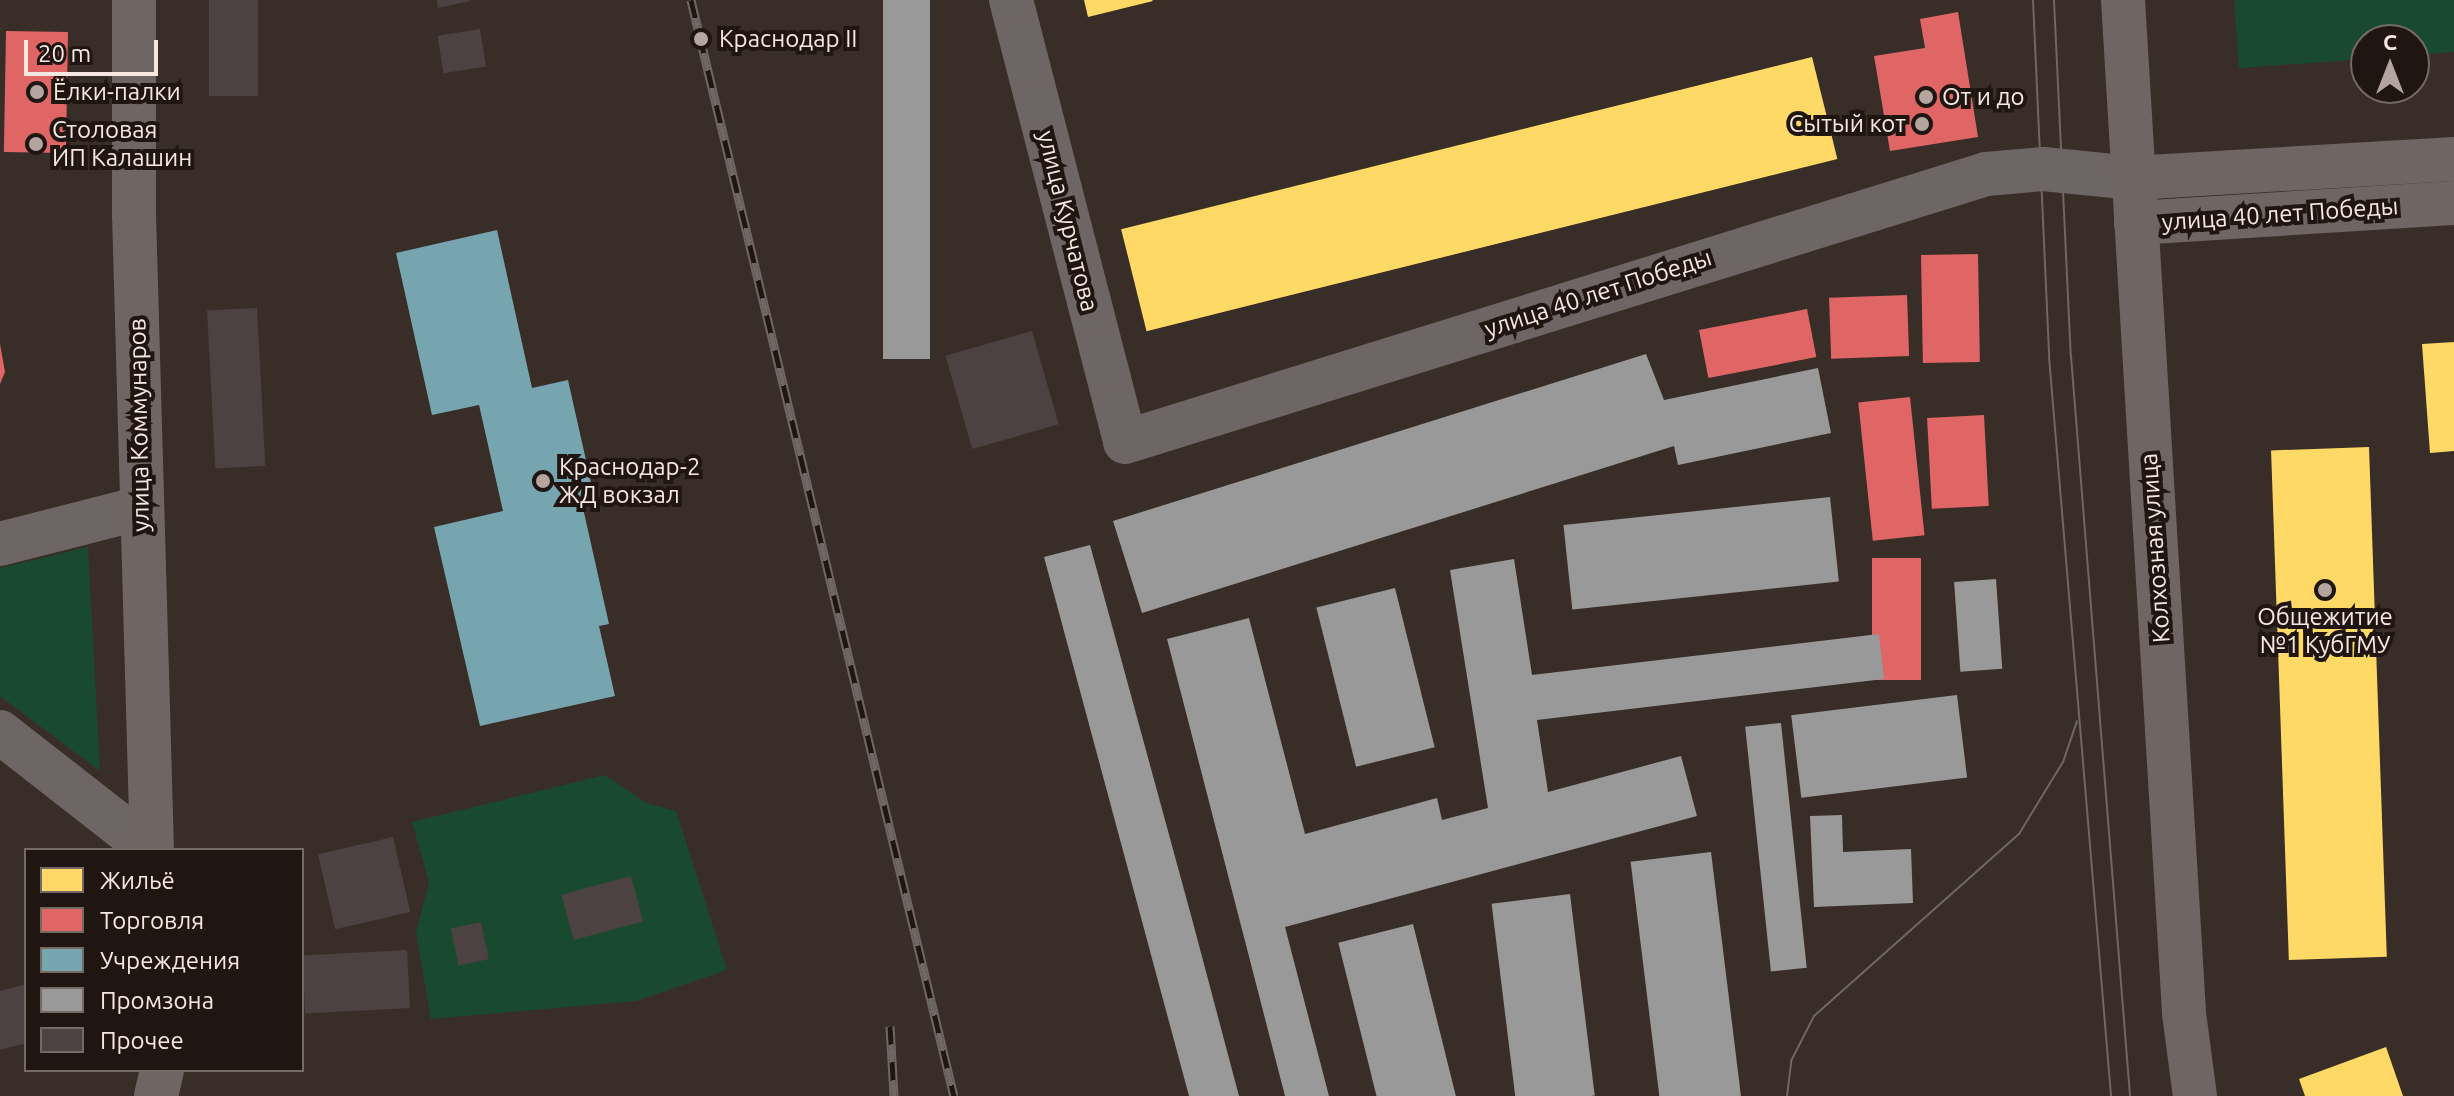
<!DOCTYPE html>
<meta charset="utf-8">
<style>
body{margin:0}
#map{position:relative;width:2454px;height:1096px;overflow:hidden;background:#392d27;font-family:Ubuntu,sans-serif}
div>[style]{position:absolute}
[style*='--x']{left:calc(var(--x)*1px);top:calc(var(--y)*1px);width:calc(var(--w)*1px);rotate:calc(var(--a)*1deg)}
.green>*{inset:0;background:#194a2f}
.homes>*{inset:0;background:#ffd966;transform-origin:0 0}
.shops>*{inset:0;background:#e06666;transform-origin:0 0}
.public>*{inset:0;background:#76a5af}
.industry>*{inset:0;background:#999;transform-origin:0 0}
.building>*{inset:0;background:#4c4241;transform-origin:0 0}
.minor>*{height:44px;margin:-22px;padding:0 22px;transform-origin:22px;border-radius:22px;background:#6d6664}
.major>*{height:44px;margin:-22px;padding:0 22px;transform-origin:22px;border-radius:22px;background:#6f6663}
.tram>*{height:2px;margin:-1px;padding:0 1px;transform-origin:1px;border-radius:1px;background:#6f6763}
.rail>*{height:9px;margin-top:-4.5px;transform-origin:0;background:repeating-linear-gradient(90deg,#1f1511 0 18px,#6f6763 0 36px);box-sizing:border-box;border-block:2px solid #6f6763}
.dots>*{width:22px;height:22px;translate:-50% -50%;box-sizing:border-box;border:4px solid #1f1511;border-radius:50%}
span{translate:-50% -50%;white-space:nowrap;text-align:center;line-height:1.15;-webkit-text-stroke:8px #1f1511;paint-order:stroke}
.poi-label{font-size:24px;color:#f6e7e0}
.left{translate:0 -50%;text-align:left}
.right{translate:-100% -50%;text-align:right}
.street-label{font-size:24px;color:#f6e7e0}
.legend{position:absolute;left:24px;top:848px;width:280px;height:224px;box-sizing:border-box;background:#1f1511;border:2px solid #756964;margin:0;padding:10px 14px;list-style:none;font-size:24px;color:#f6e7e0}
.legend li{display:flex;align-items:center;gap:16px;height:40px}
.legend b{width:40px;border:2px solid #756964}
.north{position:absolute;left:2350px;top:24px;width:80px;height:80px;box-sizing:border-box;background:#1f1511;border:2px solid #756964;border-radius:50%;rotate:0deg;font-size:22px;font-weight:700;line-height:32px;text-align:center;color:#f6e7e0}
.north::after{content:'';display:block;margin:auto;width:28px;height:36px;background:#b4a69f;clip-path:polygon(50% 0,100% 100%,50% 72%,0 100%)}
.scale{position:absolute;left:24px;top:40px;width:134px;height:36px;box-sizing:border-box;border:4px solid #f6e7e0;border-top:0;padding-left:10px;font-size:24px;line-height:28px;white-space:nowrap;color:#f6e7e0;-webkit-text-stroke:6px #1f1511;paint-order:stroke}
</style>
<div id="map">
<div class="green">
<div style="clip-path:polygon(2234px 0,2454px 0,2454px 52px,2414px 55px,2414px 40px,2366px 40px,2366px 59px,2239px 68px)"></div>
<div style="clip-path:polygon(88px 547px,100px 771px,0 696px,0 568px)"></div>
<div style="clip-path:polygon(605px 775px,646px 803px,676px 811px,727px 970px,636px 1001px,431px 1019px,416px 933px,429px 882px,412px 822px)"></div>
</div>
<div class="homes">
<div style="clip-path:polygon(1084px 0,1152px 0,1153px 1px,1088px 17px)"></div>
<div style="left:1812px;top:57px;width:105px;height:712px;rotate:76deg"></div>
<div style="clip-path:polygon(2454px 342px,2454px 451px,2430px 453px,2422px 344px)"></div>
<div style="left:2369px;top:447px;width:510px;height:98px;rotate:88deg"></div>
<div style="clip-path:polygon(2386px 1047px,2403px 1096px,2305px 1096px,2299px 1079px)"></div>
</div>
<div class="shops">
<div style="clip-path:polygon(1958px 12px,1978px 137px,1890px 151px,1874px 56px,1925px 48px,1920px 19px)"></div>
<div style="left:6px;top:31px;width:62px;height:121px;rotate:1deg"></div>
<div style="left:1978px;top:254px;width:108px;height:57px;rotate:89deg"></div>
<div style="left:1907px;top:295px;width:61px;height:78px;rotate:88deg"></div>
<div style="left:1807px;top:309px;width:49px;height:110px;rotate:79deg"></div>
<div style="clip-path:polygon(0 344px,5px 372px,0 384px)"></div>
<div style="left:1910px;top:397px;width:139px;height:52px;rotate:84deg"></div>
<div style="left:1984px;top:415px;width:91px;height:57px;rotate:87deg"></div>
<div style="left:1872px;top:558px;width:49px;height:122px"></div>
</div>
<div class="public">
<div style="clip-path:polygon(497px 230px,532px 388px,568px 380px,596px 505px,583px 508px,609px 624px,599px 626px,615px 696px,480px 726px,434px 527px,503px 511px,479px 405px,432px 415px,396px 253px)"></div>
</div>
<div class="industry">
<div style="left:883px;top:0;width:47px;height:359px"></div>
<div style="clip-path:polygon(1646px 354px,1664px 400px,1818px 368px,1831px 433px,1678px 465px,1674px 446px,1142px 613px,1113px 521px)"></div>
<div style="left:1830px;top:497px;width:85px;height:268px;rotate:84deg"></div>
<div style="clip-path:polygon(1090px 545px,1192px 919px,1239px 1096px,1189px 1096px,1044px 557px)"></div>
<div style="clip-path:polygon(1514px 559px,1532px 675px,1879px 634px,1884px 679px,1537px 720px,1548px 792px,1681px 756px,1697px 816px,1285px 927px,1329px 1096px,1285px 1096px,1167px 639px,1249px 618px,1305px 834px,1437px 798px,1442px 820px,1488px 808px,1450px 570px)"></div>
<div style="left:1996px;top:579px;width:90px;height:42px;rotate:86deg"></div>
<div style="left:1395px;top:588px;width:164px;height:81px;rotate:76deg"></div>
<div style="left:1957px;top:695px;width:83px;height:167px;rotate:83deg"></div>
<div style="left:1781px;top:723px;width:246px;height:36px;rotate:84deg"></div>
<div style="clip-path:polygon(1842px 815px,1843px 852px,1911px 849px,1913px 903px,1814px 907px,1810px 816px)"></div>
<div style="left:1711px;top:852px;width:246px;height:81px;rotate:83deg"></div>
<div style="left:1570px;top:894px;width:203px;height:79px;rotate:83deg"></div>
<div style="left:1413px;top:924px;width:178px;height:77px;rotate:76deg"></div>
</div>
<div class="building">
<div style="left:209px;top:0;width:49px;height:96px"></div>
<div style="clip-path:polygon(437px 0,470px 0,470px 1px,438px 8px)"></div>
<div style="left:480px;top:29px;width:38px;height:43px;rotate:81deg"></div>
<div style="left:257px;top:308px;width:158px;height:50px;rotate:87deg"></div>
<div style="left:1032px;top:331px;width:97px;height:90px;rotate:74deg"></div>
<div style="left:393px;top:837px;width:77px;height:77px;rotate:77deg"></div>
<div style="left:631px;top:876px;width:47px;height:72px;rotate:75deg"></div>
<div style="left:481px;top:922px;width:38px;height:31px;rotate:78deg"></div>
<div style="left:407px;top:950px;width:58px;height:105px;rotate:87deg"></div>
<div style="clip-path:polygon(26px 984px,26px 1043px,0 1050px,0 991px)"></div>
</div>
<div class="minor">
<div style="--x:1011;--y:0;--w:456;--a:75.5"></div>
<div style="--x:1125;--y:442;--w:902;--a:-17.29"></div>
<div style="--x:1986;--y:174;--w:57;--a:-5"></div>
<div style="--x:2043;--y:169;--w:90;--a:5.7"></div>
<div style="--x:0;--y:544;--w:146;--a:-14.3"></div>
<div style="--x:0;--y:732;--w:192;--a:38"></div>
</div>
<div class="major">
<div style="--x:134;--y:0;--w:214;--a:90"></div>
<div style="--x:134;--y:214;--w:636;--a:88.38"></div>
<div style="--x:2123;--y:0;--w:1015;--a:86.55"></div>
<div style="--x:2184;--y:1013;--w:84;--a:82.5"></div>
<div style="--x:2133;--y:178;--w:322;--a:-3.4"></div>
<div style="--x:2136;--y:223;--w:319;--a:-3.6"></div>
<div style="--x:156;--y:1096;--w:27;--a:-77"></div>
</div>
<div class="tram">
<div style="--x:2033;--y:0;--w:357;--a:87.4"></div>
<div style="--x:2049;--y:357;--w:742;--a:85.2"></div>
<div style="--x:2054;--y:0;--w:356;--a:87.3"></div>
<div style="--x:2071;--y:356;--w:742;--a:85.44"></div>
<div style="--x:1787;--y:1096;--w:35;--a:-83"></div>
<div style="--x:1791;--y:1061;--w:51;--a:-62.9"></div>
<div style="--x:1814;--y:1016;--w:274;--a:-41.6"></div>
<div style="--x:2019;--y:834;--w:84;--a:-58.6"></div>
<div style="--x:2063;--y:762;--w:43;--a:-71.1"></div>
</div>
<div class="rail">
<div style="--x:691;--y:0;--w:1127;--a:76.51"></div>
<div style="--x:890;--y:1026;--w:70;--a:86.7"></div>
</div>
<div class="dots">
<div style="left:701px;top:39px;background:#b4a69f"></div>
<div style="left:37px;top:92px;background:#b4a69f"></div>
<div style="left:1926px;top:97px;background:#b4a69f"></div>
<div style="left:1922px;top:124px;background:#b4a69f"></div>
<div style="left:36px;top:144px;background:#b4a69f"></div>
<div style="left:543px;top:481px;background:#b4a69f"></div>
<div style="left:2325px;top:590px;background:#b4a69f"></div>
</div>
<div class="poi-label">
<span class="left" style="left:719px;top:39px">Краснодар II</span>
<span class="left" style="left:53px;top:92px">Ёлки-палки</span>
<span class="left" style="left:1942px;top:97px">От и до</span>
<span class="right" style="left:1906px;top:124px">Сытый кот</span>
<span class="left" style="left:52px;top:144px">Столовая<br>ИП Калашин</span>
<span class="left" style="left:559px;top:481px">Краснодар-2<br>ЖД вокзал</span>
<span style="left:2325px;top:631px">Общежитие<br>№1 КубГМУ</span>
</div>
<div class="street-label">
<span style="left:2280px;top:214px;rotate:-4deg">улица 40 лет Победы</span>
<span style="left:1068px;top:221px;rotate:76deg">улица Курчатова</span>
<span style="left:1598px;top:293px;rotate:-18deg">улица 40 лет Победы</span>
<span style="left:139px;top:425px;rotate:-91deg">улица Коммунаров</span>
<span style="left:2155px;top:548px;rotate:-94deg">Колхозная улица</span>
</div>
<ul class="legend">
<li><b style="height:22px;background:#ffd966"></b>Жильё</li>
<li><b style="height:22px;background:#e06666"></b>Торговля</li>
<li><b style="height:22px;background:#76a5af"></b>Учреждения</li>
<li><b style="height:22px;background:#999"></b>Промзона</li>
<li><b style="height:22px;background:#4c4241"></b>Прочее</li>
</ul>
<div class="north">С</div>
<div class="scale">20 m</div>
</div>
